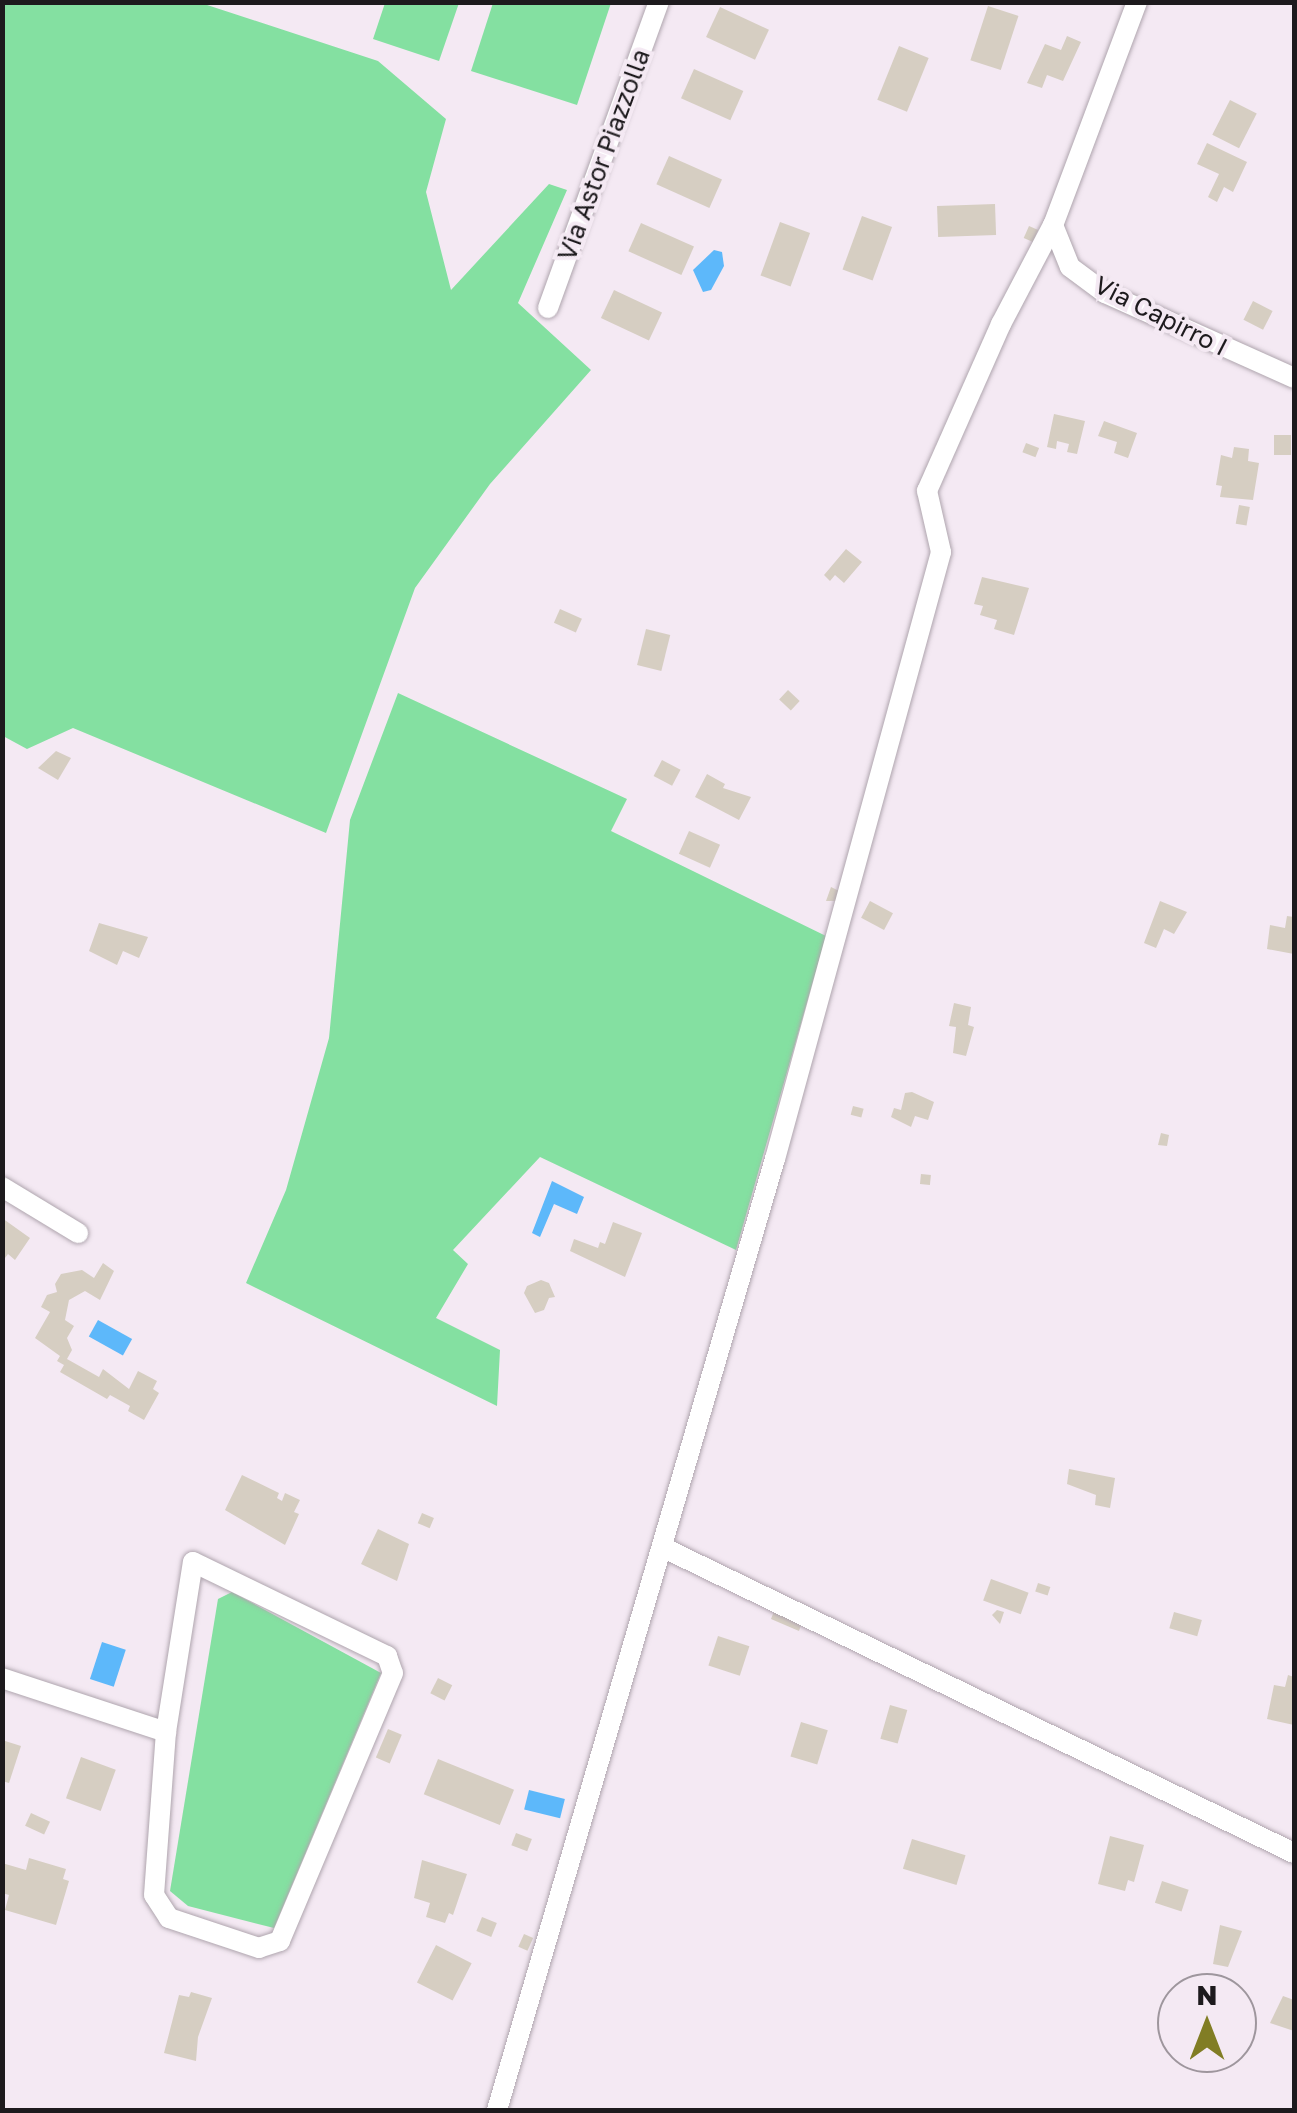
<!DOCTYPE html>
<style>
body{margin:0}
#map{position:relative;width:1297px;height:2113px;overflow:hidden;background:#f4e9f3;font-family:"Golos Text",sans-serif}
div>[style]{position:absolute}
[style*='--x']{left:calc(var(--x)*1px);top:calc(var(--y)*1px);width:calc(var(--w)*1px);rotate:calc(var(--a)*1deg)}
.green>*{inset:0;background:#84e0a1}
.water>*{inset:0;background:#5db8fa;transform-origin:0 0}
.building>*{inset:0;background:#d6cec2;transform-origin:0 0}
.roads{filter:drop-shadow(0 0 2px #afa5ae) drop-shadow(0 0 2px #afa5ae)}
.minor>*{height:20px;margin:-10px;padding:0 10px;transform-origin:10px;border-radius:10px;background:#fff}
span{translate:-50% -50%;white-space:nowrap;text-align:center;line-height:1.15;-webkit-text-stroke:8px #f4e9f3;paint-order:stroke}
.street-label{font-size:25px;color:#1d1a1d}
.frame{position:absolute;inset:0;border:5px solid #1d1a1d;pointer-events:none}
.north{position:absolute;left:1157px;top:1973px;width:100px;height:100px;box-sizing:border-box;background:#f4e9f3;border:2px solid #9e969d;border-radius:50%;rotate:0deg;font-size:28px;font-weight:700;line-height:40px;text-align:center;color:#1d1a1d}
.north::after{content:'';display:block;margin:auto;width:35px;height:45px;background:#817d24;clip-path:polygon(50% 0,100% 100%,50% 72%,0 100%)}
</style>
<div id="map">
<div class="green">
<div style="clip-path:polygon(2px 3px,201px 3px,378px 61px,446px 119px,426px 192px,451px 290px,549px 184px,567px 190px,518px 303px,591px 370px,490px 484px,415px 588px,326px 833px,73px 728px,27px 749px,3px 736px)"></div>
<div style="clip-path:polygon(385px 3px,459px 3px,439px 61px,373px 39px)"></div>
<div style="clip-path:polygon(493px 3px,611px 3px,577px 105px,471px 71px)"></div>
<div style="clip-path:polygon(398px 693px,627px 799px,611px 831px,826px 936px,736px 1250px,540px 1157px,453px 1250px,468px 1264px,436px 1318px,500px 1350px,497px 1406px,246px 1283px,286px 1190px,329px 1038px,350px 820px)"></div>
<div style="clip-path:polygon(232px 1592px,381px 1673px,274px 1928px,188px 1906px,170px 1891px,218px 1599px)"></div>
</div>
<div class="water">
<div style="clip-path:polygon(714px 250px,722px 252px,724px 266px,711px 290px,703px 292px,693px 270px)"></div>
<div style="clip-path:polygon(552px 1181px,584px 1197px,577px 1214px,554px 1204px,540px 1237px,532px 1233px)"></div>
<div style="left:98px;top:1320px;width:39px;height:19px;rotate:29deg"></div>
<div style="left:102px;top:1642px;width:25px;height:39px;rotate:18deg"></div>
<div style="left:529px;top:1790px;width:37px;height:20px;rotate:14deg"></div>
</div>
<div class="building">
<div style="left:988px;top:6px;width:32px;height:57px;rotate:18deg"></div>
<div style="left:720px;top:7px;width:54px;height:33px;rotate:25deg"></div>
<div style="clip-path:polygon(1067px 36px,1081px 42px,1063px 81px,1047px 75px,1042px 88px,1027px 83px,1045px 44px,1061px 50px)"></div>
<div style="left:899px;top:46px;width:32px;height:58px;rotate:22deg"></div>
<div style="left:694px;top:69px;width:54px;height:32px;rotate:24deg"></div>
<div style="left:1230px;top:100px;width:30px;height:39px;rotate:27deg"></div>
<div style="clip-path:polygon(1207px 143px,1247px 162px,1233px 192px,1224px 187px,1217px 202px,1208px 197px,1219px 174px,1197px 164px)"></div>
<div style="left:669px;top:156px;width:58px;height:31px;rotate:24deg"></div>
<div style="left:995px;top:204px;width:31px;height:58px;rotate:88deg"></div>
<div style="left:862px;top:216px;width:32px;height:57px;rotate:20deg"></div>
<div style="left:780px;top:222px;width:32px;height:57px;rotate:20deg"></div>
<div style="left:641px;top:223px;width:58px;height:31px;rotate:24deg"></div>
<div style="left:1029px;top:226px;width:10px;height:13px;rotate:24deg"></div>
<div style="left:614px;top:290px;width:53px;height:31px;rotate:25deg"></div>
<div style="left:1253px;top:301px;width:22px;height:21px;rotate:27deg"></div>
<div style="clip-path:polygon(1054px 414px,1085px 421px,1077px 454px,1067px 452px,1069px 444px,1057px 441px,1056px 449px,1047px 447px)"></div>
<div style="clip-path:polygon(1104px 421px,1137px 433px,1128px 458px,1114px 453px,1117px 442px,1098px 436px)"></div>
<div style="left:1274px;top:435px;width:17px;height:20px"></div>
<div style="left:1026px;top:443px;width:14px;height:10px;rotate:21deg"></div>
<div style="clip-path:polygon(1234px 447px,1249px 449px,1248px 461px,1259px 463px,1253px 500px,1220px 497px,1222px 486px,1216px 485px,1221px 455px,1232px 458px)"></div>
<div style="left:1239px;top:505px;width:11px;height:19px;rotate:10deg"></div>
<div style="clip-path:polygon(846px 549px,862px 562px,844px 583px,835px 575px,830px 581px,824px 575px)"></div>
<div style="clip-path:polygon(982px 577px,1029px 588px,1014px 635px,994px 629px,997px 620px,980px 615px,983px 606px,974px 604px)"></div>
<div style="left:560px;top:609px;width:24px;height:15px;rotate:24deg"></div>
<div style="left:646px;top:629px;width:25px;height:37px;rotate:14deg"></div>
<div style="left:788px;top:690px;width:16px;height:13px;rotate:43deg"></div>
<div style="clip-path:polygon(56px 751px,71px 758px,58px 780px,38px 768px)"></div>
<div style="left:662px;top:760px;width:21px;height:18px;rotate:28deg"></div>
<div style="clip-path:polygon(707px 774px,725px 784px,723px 788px,751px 797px,739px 820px,695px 797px)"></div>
<div style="left:689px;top:831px;width:34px;height:25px;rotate:24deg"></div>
<div style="clip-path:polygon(831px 887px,839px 891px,836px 901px,826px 901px)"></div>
<div style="left:870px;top:901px;width:26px;height:19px;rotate:28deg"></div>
<div style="clip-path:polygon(1160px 901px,1187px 912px,1174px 934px,1164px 929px,1156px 948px,1144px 943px)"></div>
<div style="clip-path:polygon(1287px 916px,1294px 917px,1294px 954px,1267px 949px,1270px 925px,1285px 928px)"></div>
<div style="clip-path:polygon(99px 923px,148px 937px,139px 958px,123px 951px,117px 965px,89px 951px)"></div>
<div style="clip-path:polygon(954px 1003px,971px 1007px,968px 1025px,974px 1027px,966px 1056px,953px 1053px,956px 1027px,949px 1026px)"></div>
<div style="clip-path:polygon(912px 1092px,934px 1102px,928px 1120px,915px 1116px,911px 1127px,891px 1117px,894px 1108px,901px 1110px,905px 1093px)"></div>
<div style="left:853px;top:1106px;width:11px;height:9px;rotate:15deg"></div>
<div style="clip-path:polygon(1161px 1133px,1169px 1135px,1167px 1146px,1158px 1145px)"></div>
<div style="left:921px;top:1174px;width:10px;height:10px;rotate:6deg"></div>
<div style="clip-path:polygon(2px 1218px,30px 1238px,15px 1260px,8px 1254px,2px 1262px)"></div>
<div style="clip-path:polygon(613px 1222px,642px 1233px,625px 1277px,570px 1251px,574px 1239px,598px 1248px,600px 1242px,605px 1244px)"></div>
<div style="clip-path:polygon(103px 1263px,114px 1271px,100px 1300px,85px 1291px,69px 1300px,65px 1320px,74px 1326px,67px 1338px,72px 1350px,67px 1359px,99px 1377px,103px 1369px,129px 1389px,138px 1371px,157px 1381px,153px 1389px,159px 1393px,144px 1420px,128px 1411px,130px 1406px,110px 1395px,107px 1399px,60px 1372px,64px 1365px,57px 1361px,60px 1356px,35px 1338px,50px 1312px,41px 1307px,47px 1295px,57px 1292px,55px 1284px,61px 1274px,82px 1270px,94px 1278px)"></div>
<div style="clip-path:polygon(541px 1280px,549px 1283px,555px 1297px,549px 1298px,544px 1310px,535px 1313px,524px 1293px,527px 1286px)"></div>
<div style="clip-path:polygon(1069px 1469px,1115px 1478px,1110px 1508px,1095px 1505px,1096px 1495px,1067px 1484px)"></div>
<div style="clip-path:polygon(242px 1475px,279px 1493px,277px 1498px,282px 1501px,285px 1493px,300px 1500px,294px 1512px,299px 1514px,285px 1545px,225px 1510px)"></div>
<div style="left:422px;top:1513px;width:13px;height:11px;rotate:23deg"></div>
<div style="clip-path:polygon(378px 1529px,409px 1544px,397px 1581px,361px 1564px)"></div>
<div style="left:991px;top:1579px;width:40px;height:23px;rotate:20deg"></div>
<div style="left:1038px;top:1583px;width:13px;height:9px;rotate:18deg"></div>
<div style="clip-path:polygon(775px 1609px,802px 1622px,799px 1631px,771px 1619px)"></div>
<div style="clip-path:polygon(997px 1610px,1004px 1612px,1000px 1624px,992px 1615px)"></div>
<div style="left:1174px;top:1612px;width:29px;height:17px;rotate:16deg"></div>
<div style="left:718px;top:1636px;width:33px;height:31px;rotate:18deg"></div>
<div style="clip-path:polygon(1288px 1675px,1294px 1677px,1294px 1725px,1267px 1719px,1274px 1685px,1285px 1687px)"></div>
<div style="left:438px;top:1678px;width:16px;height:17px;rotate:27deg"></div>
<div style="left:890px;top:1705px;width:18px;height:35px;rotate:16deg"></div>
<div style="left:801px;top:1722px;width:28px;height:36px;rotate:17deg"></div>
<div style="left:388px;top:1729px;width:15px;height:31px;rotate:23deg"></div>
<div style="clip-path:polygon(2px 1740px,21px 1746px,9px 1783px,2px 1781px)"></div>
<div style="left:81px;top:1757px;width:37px;height:44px;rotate:20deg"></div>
<div style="left:438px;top:1759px;width:82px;height:38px;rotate:22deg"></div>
<div style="left:31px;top:1813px;width:21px;height:14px;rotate:25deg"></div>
<div style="left:516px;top:1833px;width:17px;height:13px;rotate:21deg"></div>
<div style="clip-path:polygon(1110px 1836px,1144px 1845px,1134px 1882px,1128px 1880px,1125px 1891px,1098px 1884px)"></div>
<div style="left:912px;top:1839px;width:56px;height:31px;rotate:17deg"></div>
<div style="clip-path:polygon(29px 1858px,66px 1869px,63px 1879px,69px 1881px,56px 1925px,5px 1910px,9px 1895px,2px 1893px,2px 1863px,26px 1870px)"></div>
<div style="clip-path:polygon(422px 1860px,467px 1874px,453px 1915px,449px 1913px,445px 1923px,426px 1917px,430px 1903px,414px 1898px)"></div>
<div style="left:1162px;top:1881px;width:28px;height:23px;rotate:18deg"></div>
<div style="left:482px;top:1917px;width:16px;height:15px;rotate:22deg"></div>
<div style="clip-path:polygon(1220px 1925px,1242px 1931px,1228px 1967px,1213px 1964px)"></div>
<div style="left:524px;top:1934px;width:10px;height:14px;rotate:24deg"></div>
<div style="left:436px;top:1945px;width:40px;height:42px;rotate:27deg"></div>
<div style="clip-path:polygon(191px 1992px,212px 1998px,198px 2037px,196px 2061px,164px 2053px,179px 1995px,189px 1997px)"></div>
<div style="clip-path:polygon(1283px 1996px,1294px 2000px,1294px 2031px,1270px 2023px)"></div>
</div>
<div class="roads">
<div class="minor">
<div style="--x:1137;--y:2;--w:238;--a:110.6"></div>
<div style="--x:1053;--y:225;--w:45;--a:68"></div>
<div style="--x:1070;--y:267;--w:44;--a:36.6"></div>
<div style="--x:1105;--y:293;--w:207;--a:24.2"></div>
<div style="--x:548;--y:308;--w:326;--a:-70.1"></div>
<div style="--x:2;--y:1187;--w:89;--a:31.2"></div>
<div style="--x:662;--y:1547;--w:702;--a:25.84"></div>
<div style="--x:193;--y:1562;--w:216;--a:25.9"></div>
<div style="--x:387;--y:1656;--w:18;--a:71"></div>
<div style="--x:393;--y:1673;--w:291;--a:112.9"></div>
<div style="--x:280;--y:1941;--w:22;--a:162"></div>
<div style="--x:259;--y:1948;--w:95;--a:-161.6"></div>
<div style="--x:169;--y:1918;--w:27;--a:-123"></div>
<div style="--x:154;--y:1895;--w:163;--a:-85.8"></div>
<div style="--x:166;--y:1732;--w:172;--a:-81"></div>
<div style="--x:2;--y:1678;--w:173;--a:18.2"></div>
<div style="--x:497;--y:2110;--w:991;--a:-73.71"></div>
<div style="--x:775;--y:1159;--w:629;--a:-74.7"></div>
<div style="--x:941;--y:552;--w:63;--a:-102.9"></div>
<div style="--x:927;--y:491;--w:183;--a:-66.1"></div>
<div style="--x:1001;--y:324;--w:112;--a:-62.3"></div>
</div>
</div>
<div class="street-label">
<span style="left:604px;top:155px;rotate:-70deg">Via Astor Piazzolla</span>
<span style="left:1161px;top:316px;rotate:27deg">Via Capirro I</span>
</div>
<div class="frame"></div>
<div class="north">N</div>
</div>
